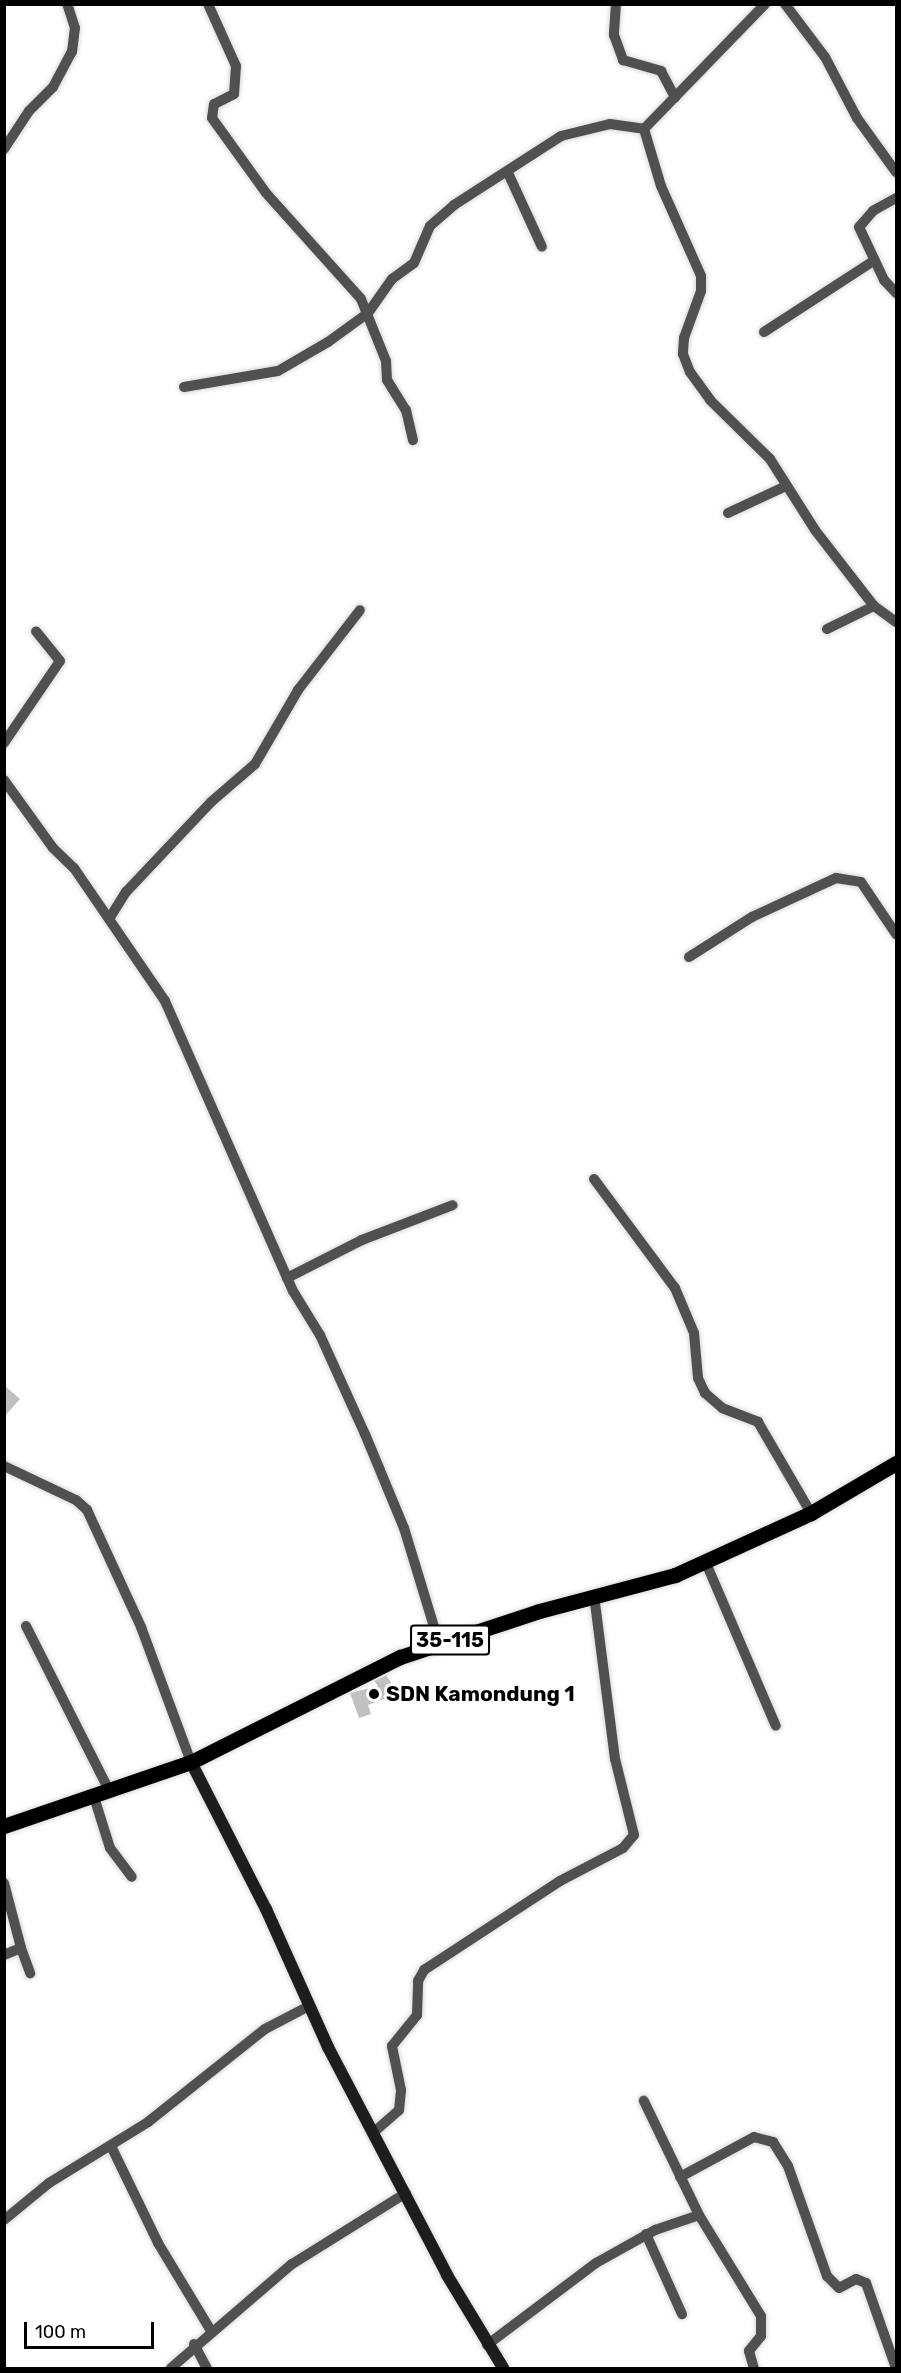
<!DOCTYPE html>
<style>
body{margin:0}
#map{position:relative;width:901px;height:2373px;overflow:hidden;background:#fff;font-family:Rubik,sans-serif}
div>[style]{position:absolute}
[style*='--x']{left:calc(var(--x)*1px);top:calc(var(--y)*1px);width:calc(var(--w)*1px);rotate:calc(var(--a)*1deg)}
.building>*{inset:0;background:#c0c0c0}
.roads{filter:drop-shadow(0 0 2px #dbdbdb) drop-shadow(0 0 2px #dbdbdb)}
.street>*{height:10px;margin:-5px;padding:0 5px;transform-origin:5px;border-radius:5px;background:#505050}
.secondary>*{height:12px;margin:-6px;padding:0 6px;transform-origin:6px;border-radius:6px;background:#1d1d1d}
.primary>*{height:15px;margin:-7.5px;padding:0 7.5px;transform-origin:7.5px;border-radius:7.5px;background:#000}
.dots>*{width:16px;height:16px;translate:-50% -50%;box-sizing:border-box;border:3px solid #fff;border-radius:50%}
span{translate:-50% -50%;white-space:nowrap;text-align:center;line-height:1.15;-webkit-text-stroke:6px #fff;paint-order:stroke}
.shield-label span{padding:2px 4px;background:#fff;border:2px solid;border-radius:4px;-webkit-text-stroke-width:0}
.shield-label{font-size:20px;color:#000;font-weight:700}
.poi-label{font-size:21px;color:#000;font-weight:700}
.left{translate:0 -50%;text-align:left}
.frame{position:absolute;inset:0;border:6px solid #000;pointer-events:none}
.scale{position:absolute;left:24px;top:2322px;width:130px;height:27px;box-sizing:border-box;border:3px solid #000;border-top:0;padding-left:8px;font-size:18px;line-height:21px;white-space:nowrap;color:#000;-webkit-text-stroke:4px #fff;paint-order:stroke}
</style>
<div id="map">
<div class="building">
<div style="clip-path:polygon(4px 1385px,20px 1399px,4px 1417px)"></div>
<div style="clip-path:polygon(386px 1675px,400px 1696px,389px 1703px,386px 1698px,368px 1705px,371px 1714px,359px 1718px,350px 1693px,378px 1686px,374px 1681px)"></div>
</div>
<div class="roads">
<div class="street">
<div style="--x:208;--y:4;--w:68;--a:65.7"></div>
<div style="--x:236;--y:66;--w:28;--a:94"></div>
<div style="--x:234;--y:94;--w:22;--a:153"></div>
<div style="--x:214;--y:104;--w:14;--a:98"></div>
<div style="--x:212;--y:118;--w:92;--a:54.2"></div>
<div style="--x:266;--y:193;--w:142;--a:48.1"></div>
<div style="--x:361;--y:299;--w:67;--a:68"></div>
<div style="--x:386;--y:361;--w:19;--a:87"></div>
<div style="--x:387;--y:380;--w:36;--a:58"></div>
<div style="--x:406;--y:410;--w:31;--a:77"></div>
<div style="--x:616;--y:4;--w:31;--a:94"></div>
<div style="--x:614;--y:35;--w:27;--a:70"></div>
<div style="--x:623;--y:60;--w:40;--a:16"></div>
<div style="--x:661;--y:71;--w:30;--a:62"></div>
<div style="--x:785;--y:4;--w:66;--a:53"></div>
<div style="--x:825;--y:57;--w:69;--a:62.3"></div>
<div style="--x:857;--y:118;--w:67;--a:54.2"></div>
<div style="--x:644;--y:129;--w:59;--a:73.4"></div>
<div style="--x:661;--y:186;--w:98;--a:66"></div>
<div style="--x:701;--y:276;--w:15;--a:90"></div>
<div style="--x:701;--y:291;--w:50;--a:109.9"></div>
<div style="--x:684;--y:338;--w:16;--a:94"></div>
<div style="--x:683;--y:354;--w:19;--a:69"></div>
<div style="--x:690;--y:372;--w:34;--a:54"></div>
<div style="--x:710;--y:400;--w:84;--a:44.5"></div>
<div style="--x:770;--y:459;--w:84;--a:57.6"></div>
<div style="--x:815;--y:530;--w:96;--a:52.2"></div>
<div style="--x:874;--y:606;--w:27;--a:36"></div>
<div style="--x:4;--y:149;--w:45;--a:-56.7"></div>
<div style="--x:29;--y:111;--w:34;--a:-45"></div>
<div style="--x:53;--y:87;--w:40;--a:-62"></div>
<div style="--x:72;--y:52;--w:24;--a:-83"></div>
<div style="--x:75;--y:28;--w:25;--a:-108"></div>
<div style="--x:508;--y:173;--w:81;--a:65.3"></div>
<div style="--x:896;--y:198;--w:26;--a:151"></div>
<div style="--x:873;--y:211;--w:21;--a:131"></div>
<div style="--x:859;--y:227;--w:59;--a:64.7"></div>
<div style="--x:884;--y:280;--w:18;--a:47"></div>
<div style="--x:764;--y:332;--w:132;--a:-33"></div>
<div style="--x:184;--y:387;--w:95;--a:-9.7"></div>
<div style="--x:278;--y:371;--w:58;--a:-30.1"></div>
<div style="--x:328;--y:342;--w:49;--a:-35.9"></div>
<div style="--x:368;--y:313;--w:42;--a:-54.8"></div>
<div style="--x:392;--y:279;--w:27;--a:-36"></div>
<div style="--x:414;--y:263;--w:40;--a:-66.6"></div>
<div style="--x:430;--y:226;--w:32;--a:-41"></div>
<div style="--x:454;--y:205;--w:127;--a:-32.8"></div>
<div style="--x:561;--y:136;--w:50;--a:-13.8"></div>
<div style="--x:610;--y:124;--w:34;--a:8"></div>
<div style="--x:644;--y:129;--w:174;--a:-45.9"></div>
<div style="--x:728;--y:513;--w:64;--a:-25"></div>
<div style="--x:827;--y:629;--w:52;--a:-26.1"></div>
<div style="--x:4;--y:743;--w:99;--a:-55.7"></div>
<div style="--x:60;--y:661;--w:38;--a:-129"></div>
<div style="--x:4;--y:780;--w:84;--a:54.2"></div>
<div style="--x:53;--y:848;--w:29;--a:44"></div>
<div style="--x:74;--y:868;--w:161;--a:55.6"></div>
<div style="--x:165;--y:1001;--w:317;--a:66.2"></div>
<div style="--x:293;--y:1291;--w:52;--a:58.5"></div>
<div style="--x:320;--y:1335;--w:109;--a:65.6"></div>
<div style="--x:365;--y:1434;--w:102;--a:67.5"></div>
<div style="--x:404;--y:1528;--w:120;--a:73.1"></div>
<div style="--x:109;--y:919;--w:32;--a:-58"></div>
<div style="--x:126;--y:892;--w:124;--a:-46.6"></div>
<div style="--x:211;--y:802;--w:58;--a:-40.8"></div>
<div style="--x:255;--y:764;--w:86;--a:-59.8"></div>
<div style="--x:298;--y:690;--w:101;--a:-52.2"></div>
<div style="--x:689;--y:957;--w:75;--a:-32.4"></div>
<div style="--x:752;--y:917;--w:93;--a:-24.9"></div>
<div style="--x:836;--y:878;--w:25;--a:9"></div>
<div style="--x:861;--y:882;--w:63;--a:56.1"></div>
<div style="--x:594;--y:1179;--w:136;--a:53.4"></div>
<div style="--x:675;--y:1288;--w:49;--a:67.1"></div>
<div style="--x:694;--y:1333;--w:45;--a:84.9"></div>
<div style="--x:698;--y:1378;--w:17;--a:65"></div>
<div style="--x:705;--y:1393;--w:23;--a:41"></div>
<div style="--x:722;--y:1408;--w:39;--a:21"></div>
<div style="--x:758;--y:1422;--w:105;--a:59.8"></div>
<div style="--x:287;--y:1278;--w:84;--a:-26.9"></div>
<div style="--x:362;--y:1240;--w:97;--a:-21"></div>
<div style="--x:4;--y:1466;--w:80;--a:25.3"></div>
<div style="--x:76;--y:1500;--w:15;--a:42"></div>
<div style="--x:87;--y:1510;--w:129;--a:65.2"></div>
<div style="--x:141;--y:1627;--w:144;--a:69.7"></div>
<div style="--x:706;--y:1563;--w:177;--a:66.8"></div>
<div style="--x:26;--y:1626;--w:186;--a:63.2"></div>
<div style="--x:94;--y:1797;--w:53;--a:72.6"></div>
<div style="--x:110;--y:1848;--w:36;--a:53"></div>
<div style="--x:4;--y:1883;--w:67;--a:75.3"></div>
<div style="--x:21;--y:1948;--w:18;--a:158"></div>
<div style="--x:21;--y:1948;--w:27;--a:70"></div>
<div style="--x:374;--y:2132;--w:33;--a:-41"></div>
<div style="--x:399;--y:2110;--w:20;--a:-84"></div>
<div style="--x:401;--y:2090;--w:45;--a:-101.6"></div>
<div style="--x:392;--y:2046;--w:40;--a:-51"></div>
<div style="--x:417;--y:2015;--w:34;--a:-88"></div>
<div style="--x:418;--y:1981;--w:13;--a:-61"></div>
<div style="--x:424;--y:1970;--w:163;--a:-33.2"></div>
<div style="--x:560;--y:1881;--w:71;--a:-27.6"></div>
<div style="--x:623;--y:1848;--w:17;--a:-50"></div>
<div style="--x:634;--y:1835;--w:78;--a:-104"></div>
<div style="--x:615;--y:1759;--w:165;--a:-97.3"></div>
<div style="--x:111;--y:2146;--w:108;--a:64.1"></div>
<div style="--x:158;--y:2243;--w:103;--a:58.9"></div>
<div style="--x:680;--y:2177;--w:84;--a:-28.4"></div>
<div style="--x:754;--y:2137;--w:20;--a:15"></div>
<div style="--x:773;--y:2142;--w:28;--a:58"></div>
<div style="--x:788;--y:2166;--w:117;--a:70.5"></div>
<div style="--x:827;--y:2276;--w:17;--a:45"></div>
<div style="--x:839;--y:2288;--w:19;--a:-28"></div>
<div style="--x:856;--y:2279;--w:11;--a:22"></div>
<div style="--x:866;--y:2283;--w:90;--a:70.6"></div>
<div style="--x:699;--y:2215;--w:119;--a:58.5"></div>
<div style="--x:761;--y:2316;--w:20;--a:90"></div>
<div style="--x:761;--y:2336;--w:19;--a:129"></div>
<div style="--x:749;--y:2351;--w:18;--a:74"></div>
<div style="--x:4;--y:2220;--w:58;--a:-39.4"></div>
<div style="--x:49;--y:2183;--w:116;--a:-31.6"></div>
<div style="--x:148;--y:2122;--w:149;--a:-38.5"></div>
<div style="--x:265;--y:2029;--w:50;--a:-27.6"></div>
<div style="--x:646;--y:2234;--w:88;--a:65.8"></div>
<div style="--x:194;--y:2344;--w:27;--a:62"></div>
<div style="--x:487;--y:2345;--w:136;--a:-37"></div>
<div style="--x:596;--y:2263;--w:68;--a:-29.2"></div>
<div style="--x:655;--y:2230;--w:46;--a:-18.8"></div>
<div style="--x:699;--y:2215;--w:127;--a:-115.8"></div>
<div style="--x:171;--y:2368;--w:160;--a:-40.7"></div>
<div style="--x:292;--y:2264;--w:134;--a:-31.9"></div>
</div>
<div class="secondary">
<div style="--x:191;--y:1762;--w:165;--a:63"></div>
<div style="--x:266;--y:1909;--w:151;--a:65.8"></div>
<div style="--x:328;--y:2047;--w:257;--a:62.4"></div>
<div style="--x:447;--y:2275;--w:109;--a:58.9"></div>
</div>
<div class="primary">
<div style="--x:4;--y:1826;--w:198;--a:-18.9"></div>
<div style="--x:191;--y:1762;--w:234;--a:-26.7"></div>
<div style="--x:400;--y:1657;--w:146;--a:-18.3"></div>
<div style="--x:539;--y:1611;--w:141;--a:-14.8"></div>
<div style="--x:675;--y:1575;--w:149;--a:-24.5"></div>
<div style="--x:811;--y:1513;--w:99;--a:-30.5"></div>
</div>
</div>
<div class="dots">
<div style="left:374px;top:1694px;background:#000"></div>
</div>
<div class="shield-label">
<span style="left:450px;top:1640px">35-115</span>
</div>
<div class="poi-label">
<span class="left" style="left:386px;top:1694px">SDN Kamondung 1</span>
</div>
<div class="frame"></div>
<div class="scale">100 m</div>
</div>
